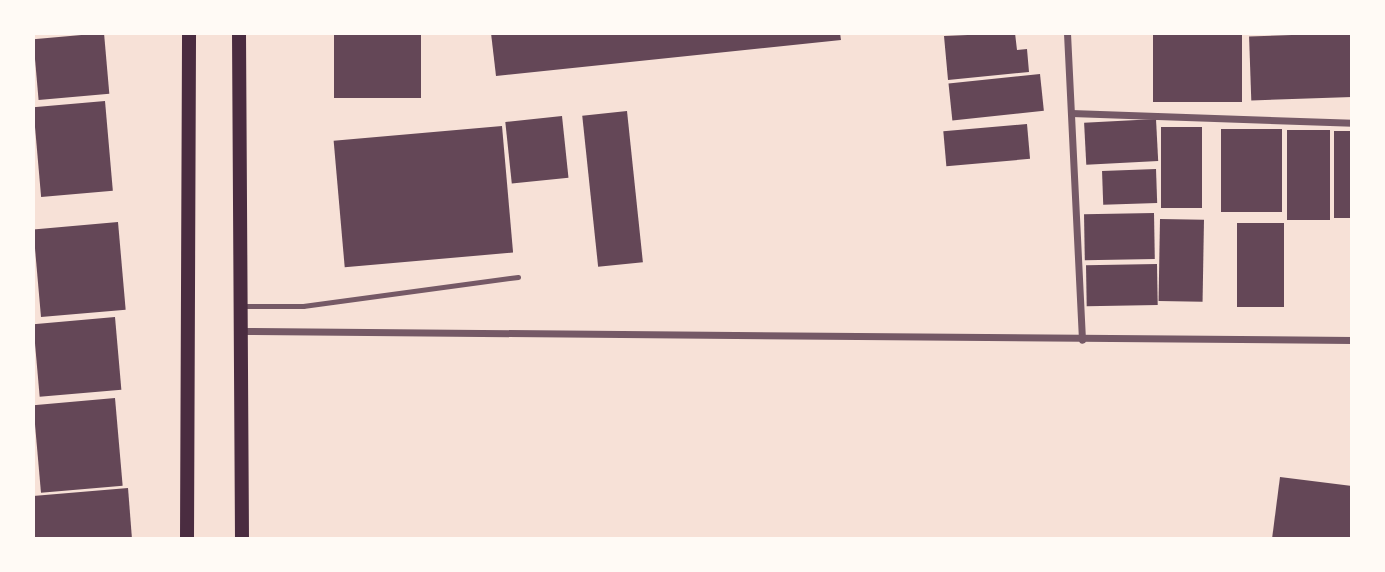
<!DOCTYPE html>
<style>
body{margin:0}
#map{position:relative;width:1385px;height:572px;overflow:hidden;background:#f7e1d7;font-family:"Space Grotesk",sans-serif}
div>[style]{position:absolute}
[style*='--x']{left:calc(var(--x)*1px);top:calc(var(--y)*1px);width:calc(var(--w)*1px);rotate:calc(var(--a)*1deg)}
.building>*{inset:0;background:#644757;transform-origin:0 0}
.service>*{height:5px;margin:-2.5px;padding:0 2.5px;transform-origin:2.5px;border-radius:2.5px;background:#755966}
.minor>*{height:7px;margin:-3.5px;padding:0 3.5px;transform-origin:3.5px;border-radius:3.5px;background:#755966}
.secondary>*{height:14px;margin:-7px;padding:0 7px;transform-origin:7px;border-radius:7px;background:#4a2c40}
span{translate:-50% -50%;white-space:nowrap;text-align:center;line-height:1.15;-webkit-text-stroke:6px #fffaf5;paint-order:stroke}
.frame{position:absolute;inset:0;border:35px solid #fffaf5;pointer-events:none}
</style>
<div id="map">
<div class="building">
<div style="left:104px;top:33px;width:61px;height:71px;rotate:85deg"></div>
<div style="left:334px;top:33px;width:87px;height:65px"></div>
<div style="clip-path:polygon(491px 33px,840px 33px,841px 40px,496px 76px)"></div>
<div style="clip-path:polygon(1015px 33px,1017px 50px,1027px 49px,1029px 72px,948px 80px,944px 36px)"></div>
<div style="left:1153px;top:33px;width:89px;height:69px"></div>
<div style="left:1350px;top:33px;width:64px;height:101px;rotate:88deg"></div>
<div style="left:1040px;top:74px;width:37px;height:92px;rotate:84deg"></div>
<div style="left:105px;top:101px;width:90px;height:72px;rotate:85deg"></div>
<div style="left:627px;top:111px;width:152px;height:45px;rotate:84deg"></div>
<div style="left:562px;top:116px;width:62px;height:57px;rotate:84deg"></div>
<div style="left:1156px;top:119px;width:42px;height:72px;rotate:87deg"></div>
<div style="left:1027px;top:124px;width:35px;height:84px;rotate:85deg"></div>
<div style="left:502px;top:126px;width:127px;height:169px;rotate:85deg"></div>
<div style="left:1161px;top:127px;width:41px;height:81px"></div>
<div style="left:1221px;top:129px;width:61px;height:83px"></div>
<div style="left:1287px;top:130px;width:43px;height:90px"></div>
<div style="left:1334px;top:131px;width:18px;height:87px"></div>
<div style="left:1156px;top:169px;width:34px;height:54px;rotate:88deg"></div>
<div style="left:1154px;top:213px;width:46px;height:70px;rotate:89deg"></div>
<div style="left:1160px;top:219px;width:44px;height:82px;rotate:1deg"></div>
<div style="left:118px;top:222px;width:88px;height:85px;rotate:85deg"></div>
<div style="left:1237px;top:223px;width:47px;height:84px"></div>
<div style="left:1157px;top:264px;width:41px;height:71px;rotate:89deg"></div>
<div style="left:115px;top:317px;width:73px;height:82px;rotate:85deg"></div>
<div style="left:115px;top:398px;width:88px;height:82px;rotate:85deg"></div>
<div style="clip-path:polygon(1280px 477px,1352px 486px,1352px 539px,1272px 539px)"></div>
<div style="clip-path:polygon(128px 488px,132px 539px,33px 539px,33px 496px)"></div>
</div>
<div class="service">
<div style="--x:243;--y:306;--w:60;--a:0"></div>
<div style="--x:303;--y:306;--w:217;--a:-7.7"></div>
</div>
<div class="minor">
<div style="--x:1067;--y:33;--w:307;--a:87.2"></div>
<div style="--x:1071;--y:113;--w:281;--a:2"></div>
<div style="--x:243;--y:331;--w:1109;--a:0.46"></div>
</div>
<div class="secondary">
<div style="--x:239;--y:33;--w:506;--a:89.66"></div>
<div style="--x:187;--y:539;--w:506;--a:-89.77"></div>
</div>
<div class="frame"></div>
</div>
